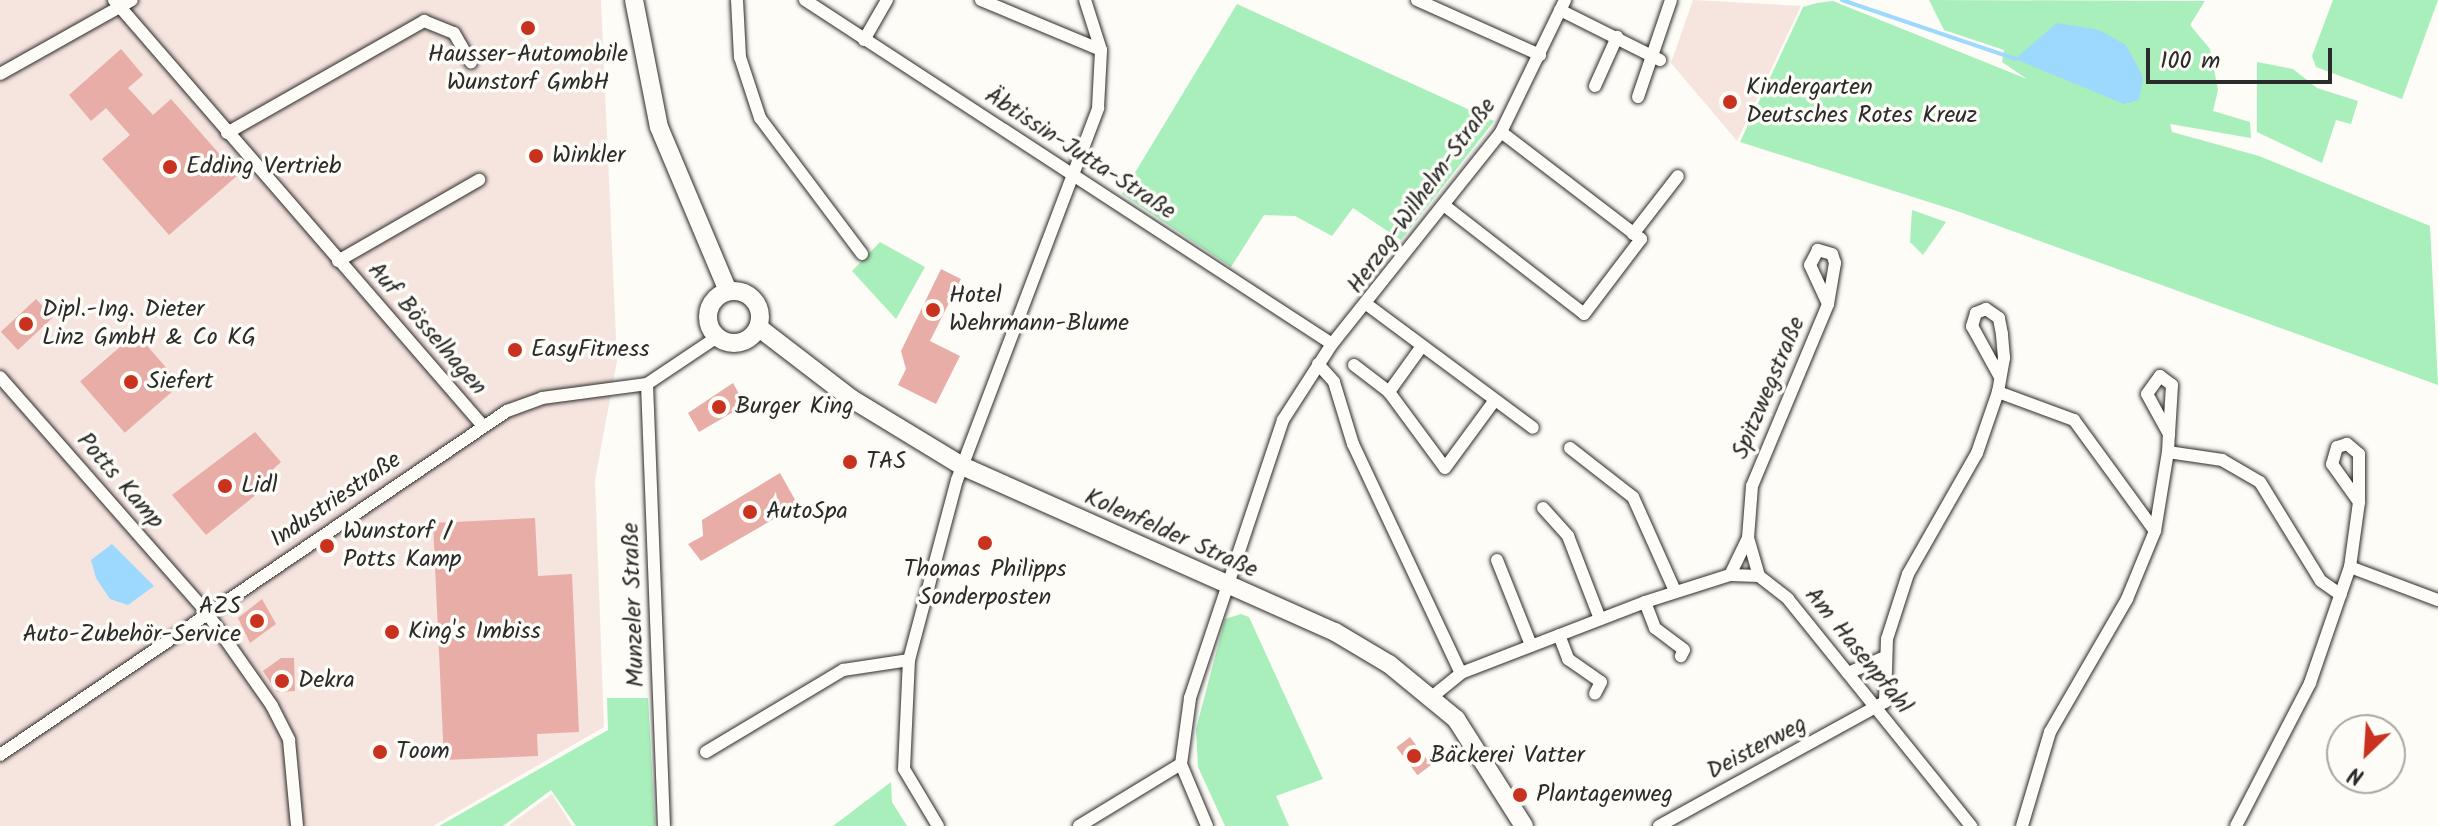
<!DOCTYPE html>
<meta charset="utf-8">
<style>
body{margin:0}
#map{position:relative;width:2438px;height:826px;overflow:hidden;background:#fdfcf7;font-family:Kalam,sans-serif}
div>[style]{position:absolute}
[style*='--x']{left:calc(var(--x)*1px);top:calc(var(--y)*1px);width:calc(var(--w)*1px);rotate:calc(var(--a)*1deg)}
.built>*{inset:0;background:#f6e4df}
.green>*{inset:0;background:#a9efbb}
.water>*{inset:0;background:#9dd8fe}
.stream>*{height:4px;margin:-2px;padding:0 2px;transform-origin:2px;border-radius:2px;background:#9dd8fe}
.building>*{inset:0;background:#e7ada6;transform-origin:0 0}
.roads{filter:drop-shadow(0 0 2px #2b2b2b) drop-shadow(0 0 2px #2b2b2b)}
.street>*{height:12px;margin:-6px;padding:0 6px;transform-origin:6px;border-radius:6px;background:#fdfcf7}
.secondary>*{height:18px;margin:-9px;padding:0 9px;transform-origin:9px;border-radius:9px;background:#fdfcf7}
.secondary>.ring{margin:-9px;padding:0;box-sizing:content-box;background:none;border:18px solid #fdfcf7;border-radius:50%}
.dots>*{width:22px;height:22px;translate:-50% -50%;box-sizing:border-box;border:4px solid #fdfcf7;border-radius:50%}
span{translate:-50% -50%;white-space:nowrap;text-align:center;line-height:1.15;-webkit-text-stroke:7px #fdfcf7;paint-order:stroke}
.poi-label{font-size:24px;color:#2b2b2b}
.left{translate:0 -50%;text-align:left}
.right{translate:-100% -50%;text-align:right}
.street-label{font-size:24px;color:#2b2b2b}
.north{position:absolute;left:2326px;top:714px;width:80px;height:80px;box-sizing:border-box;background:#fdfcf7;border:2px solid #a9a8a5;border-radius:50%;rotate:205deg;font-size:22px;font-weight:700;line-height:32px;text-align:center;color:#2b2b2b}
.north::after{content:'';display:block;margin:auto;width:28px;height:36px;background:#c8321e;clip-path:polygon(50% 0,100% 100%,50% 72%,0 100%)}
.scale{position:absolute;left:2146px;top:48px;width:186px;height:36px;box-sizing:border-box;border:4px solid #2b2b2b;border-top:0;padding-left:10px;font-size:24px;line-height:28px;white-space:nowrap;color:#2b2b2b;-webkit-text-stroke:6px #fdfcf7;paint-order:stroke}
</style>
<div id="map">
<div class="built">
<div style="clip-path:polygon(0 0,601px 0,617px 361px,595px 480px,604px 727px,433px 826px,0 826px)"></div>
<div style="clip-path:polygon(1693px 0,1801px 6px,1737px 141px,1671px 63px)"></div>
<div style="clip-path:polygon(552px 794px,572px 826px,508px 826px)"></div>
</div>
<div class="green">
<div style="clip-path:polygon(1929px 0,2205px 1px,2190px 25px,2210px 49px,2218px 90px,2213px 111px,2250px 122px,2251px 138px,2170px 124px,2172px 132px,2259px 156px,2430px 226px,2438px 385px,1957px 211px,1740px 142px,1803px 7px,1817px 3px,1833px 1px,2027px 79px,2002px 62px,2004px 50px,1944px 30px)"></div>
<div style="clip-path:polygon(2333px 0,2438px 0,2402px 99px,2316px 67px,2312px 56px)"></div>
<div style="clip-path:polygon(1237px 4px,1494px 121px,1401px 240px,1353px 208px,1332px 236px,1295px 216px,1264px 215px,1231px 267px,1122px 194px)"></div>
<div style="clip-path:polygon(2257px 62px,2293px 69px,2317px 88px,2358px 101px,2351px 124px,2336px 120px,2322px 163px,2257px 132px)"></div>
<div style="clip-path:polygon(1912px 210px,1946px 222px,1923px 255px,1910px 242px)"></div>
<div style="clip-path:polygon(880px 242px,925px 267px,896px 319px,852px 271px)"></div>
<div style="clip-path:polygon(1241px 614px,1249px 617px,1323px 779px,1276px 796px,1289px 826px,1225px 826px,1198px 767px,1196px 729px,1225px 619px)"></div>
<div style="clip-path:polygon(607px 698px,648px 698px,655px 826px,576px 826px,551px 790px,503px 826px,439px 826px,608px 730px)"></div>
<div style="clip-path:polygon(891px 782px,892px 802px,907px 826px,833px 826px)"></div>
</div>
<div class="water">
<div style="clip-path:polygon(2057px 23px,2099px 30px,2126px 45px,2143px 77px,2139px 100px,2124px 104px,2015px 59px)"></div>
<div style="clip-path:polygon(112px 544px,154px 586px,128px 605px,110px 599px,96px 578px,91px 560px)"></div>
</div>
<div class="stream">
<div style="--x:1842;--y:0;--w:183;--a:18.8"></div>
</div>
<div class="building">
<div style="clip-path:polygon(121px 49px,143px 75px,128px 88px,153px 115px,171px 99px,238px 175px,169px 235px,102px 159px,130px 135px,106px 108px,91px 121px,69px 95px)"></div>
<div style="clip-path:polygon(941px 269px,961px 279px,930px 341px,960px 356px,936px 404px,898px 385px,906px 369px,901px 351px)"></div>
<div style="left:36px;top:299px;width:25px;height:48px;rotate:47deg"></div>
<div style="left:136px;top:333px;width:68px;height:74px;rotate:49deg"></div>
<div style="clip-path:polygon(733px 383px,745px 405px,699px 432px,688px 413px)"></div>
<div style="clip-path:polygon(255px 432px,281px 462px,271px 471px,277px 478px,206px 535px,172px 495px)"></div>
<div style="clip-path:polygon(780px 473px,798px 505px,701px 561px,688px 544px,703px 536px,702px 520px)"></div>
<div style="clip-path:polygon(535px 518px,538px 576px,572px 574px,579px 732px,537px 734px,538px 756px,444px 760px,433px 523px)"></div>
<div style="clip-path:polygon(262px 599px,276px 624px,250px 643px,238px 618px)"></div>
<div style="clip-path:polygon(281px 658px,294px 658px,295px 691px,277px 692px,263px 671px)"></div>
<div style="left:1410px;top:737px;width:35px;height:17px;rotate:53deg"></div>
</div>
<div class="roads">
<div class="street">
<div style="--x:114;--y:0;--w:564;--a:49.1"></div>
<div style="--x:737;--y:0;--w:57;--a:87"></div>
<div style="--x:740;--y:57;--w:64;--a:71.8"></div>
<div style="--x:760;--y:118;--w:170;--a:53.1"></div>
<div style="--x:805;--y:0;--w:629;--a:33.13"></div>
<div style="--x:981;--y:0;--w:130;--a:22.6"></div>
<div style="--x:1417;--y:0;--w:135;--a:24.1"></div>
<div style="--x:1560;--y:10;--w:112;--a:26.6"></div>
<div style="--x:864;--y:40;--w:46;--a:-60.1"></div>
<div style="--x:0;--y:74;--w:151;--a:-29.3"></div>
<div style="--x:1595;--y:86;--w:54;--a:-65.8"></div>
<div style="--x:1638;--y:97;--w:102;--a:-71.2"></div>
<div style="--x:227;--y:133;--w:227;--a:-29.6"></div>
<div style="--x:424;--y:21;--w:32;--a:22"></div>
<div style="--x:454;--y:33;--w:34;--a:60"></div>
<div style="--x:1445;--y:206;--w:176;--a:37.8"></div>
<div style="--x:1584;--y:314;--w:94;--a:-52.8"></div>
<div style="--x:1641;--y:239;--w:176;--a:-142.6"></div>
<div style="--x:1633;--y:234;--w:73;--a:-52.2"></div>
<div style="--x:338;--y:261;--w:163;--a:-29.9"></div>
<div style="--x:1369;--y:306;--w:204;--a:36.6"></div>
<div style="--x:1422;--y:346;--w:57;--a:125.7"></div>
<div style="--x:1389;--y:392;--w:94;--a:53.6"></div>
<div style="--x:1445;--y:468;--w:84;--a:-53.7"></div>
<div style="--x:1318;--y:364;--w:24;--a:48"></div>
<div style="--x:1334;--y:382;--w:65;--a:73"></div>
<div style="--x:1353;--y:444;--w:253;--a:64.8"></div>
<div style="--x:1354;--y:365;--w:44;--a:37.6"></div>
<div style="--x:0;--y:377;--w:314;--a:48.7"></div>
<div style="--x:207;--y:613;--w:113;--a:55"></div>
<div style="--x:272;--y:706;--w:38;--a:63"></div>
<div style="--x:289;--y:740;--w:86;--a:84.7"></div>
<div style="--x:647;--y:384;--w:442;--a:87.8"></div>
<div style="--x:1998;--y:392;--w:81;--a:20.2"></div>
<div style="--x:2074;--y:420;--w:137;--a:53.9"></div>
<div style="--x:1570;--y:448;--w:80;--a:37.9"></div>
<div style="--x:1633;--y:497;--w:103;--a:65.9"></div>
<div style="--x:2168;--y:452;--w:55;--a:8.4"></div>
<div style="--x:2222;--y:460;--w:44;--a:30.1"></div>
<div style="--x:2260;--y:482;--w:116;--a:58.4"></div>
<div style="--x:2321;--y:581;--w:24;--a:35"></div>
<div style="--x:1543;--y:508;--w:38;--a:48"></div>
<div style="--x:1568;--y:536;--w:89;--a:68.9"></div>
<div style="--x:1497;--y:560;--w:92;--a:68.2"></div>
<div style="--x:2350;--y:567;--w:94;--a:20.6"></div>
<div style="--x:1730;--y:575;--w:41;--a:-64.1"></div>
<div style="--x:1759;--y:576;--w:40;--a:-106"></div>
<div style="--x:1748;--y:538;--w:52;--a:-85.6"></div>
<div style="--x:1752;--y:486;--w:197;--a:-67.3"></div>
<div style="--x:1828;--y:304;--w:42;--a:-80.3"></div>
<div style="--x:1835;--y:263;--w:9;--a:-108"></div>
<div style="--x:1832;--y:254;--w:15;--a:-164"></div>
<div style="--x:1818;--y:250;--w:17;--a:118"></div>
<div style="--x:1810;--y:265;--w:43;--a:65.2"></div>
<div style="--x:1645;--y:602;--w:28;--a:69"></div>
<div style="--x:1655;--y:628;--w:36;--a:37"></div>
<div style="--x:1684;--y:650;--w:7;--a:117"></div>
<div style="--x:1559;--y:635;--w:26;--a:69"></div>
<div style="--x:1568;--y:659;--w:40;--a:34.9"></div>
<div style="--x:1601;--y:682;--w:13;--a:117"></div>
<div style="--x:1848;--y:673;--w:40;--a:-23.4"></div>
<div style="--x:1433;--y:696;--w:36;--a:-39"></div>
<div style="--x:1461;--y:673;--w:197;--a:-21.1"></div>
<div style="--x:1645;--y:602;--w:89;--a:-17.6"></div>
<div style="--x:1730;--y:575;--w:29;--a:2"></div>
<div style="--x:1759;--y:576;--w:37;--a:38"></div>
<div style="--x:1788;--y:599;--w:292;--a:51.1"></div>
<div style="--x:706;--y:752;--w:160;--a:-30.9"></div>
<div style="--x:843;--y:670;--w:67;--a:-8.6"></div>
<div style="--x:0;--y:755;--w:613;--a:-34.16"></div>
<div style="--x:507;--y:411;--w:37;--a:-20"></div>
<div style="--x:542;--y:398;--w:106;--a:-7.6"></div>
<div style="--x:647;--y:384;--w:84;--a:-33.9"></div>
<div style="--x:938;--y:826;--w:66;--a:-120.8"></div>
<div style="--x:904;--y:769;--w:109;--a:-87.4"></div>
<div style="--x:909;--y:660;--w:186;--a:-75.1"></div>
<div style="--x:957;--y:480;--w:398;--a:-69.2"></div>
<div style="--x:1098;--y:108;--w:58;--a:-87"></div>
<div style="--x:1101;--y:50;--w:52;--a:-107.7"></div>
<div style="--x:1079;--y:826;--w:119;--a:-31.3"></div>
<div style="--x:1207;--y:826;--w:67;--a:-112.8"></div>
<div style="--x:1181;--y:764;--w:67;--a:-82.2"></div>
<div style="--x:1190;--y:698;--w:293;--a:-71.5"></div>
<div style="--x:1283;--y:420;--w:90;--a:-57.2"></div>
<div style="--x:1332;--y:344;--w:271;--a:-51.4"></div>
<div style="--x:1501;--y:132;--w:147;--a:-64.1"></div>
<div style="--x:1659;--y:826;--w:258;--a:-28.8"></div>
<div style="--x:1885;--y:702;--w:63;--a:-88.2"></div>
<div style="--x:1887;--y:639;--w:68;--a:-72.1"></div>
<div style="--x:1908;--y:574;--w:139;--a:-60.3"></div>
<div style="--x:1977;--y:453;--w:65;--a:-71"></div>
<div style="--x:1998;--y:392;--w:35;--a:-80"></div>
<div style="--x:2004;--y:358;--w:24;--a:-95"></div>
<div style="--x:2002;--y:334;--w:16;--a:-101"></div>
<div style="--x:1999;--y:318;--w:16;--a:-145"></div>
<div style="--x:1986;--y:309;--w:11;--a:158"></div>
<div style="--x:1976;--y:313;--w:14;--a:107"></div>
<div style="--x:1972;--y:326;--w:58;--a:61.2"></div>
<div style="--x:2022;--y:826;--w:98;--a:-73.4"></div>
<div style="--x:2050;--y:732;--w:154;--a:-59.9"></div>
<div style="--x:2127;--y:599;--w:74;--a:-67.6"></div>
<div style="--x:2155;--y:531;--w:80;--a:-80.7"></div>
<div style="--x:2168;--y:452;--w:18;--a:-87"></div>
<div style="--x:2169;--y:434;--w:49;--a:-86.5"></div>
<div style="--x:2172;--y:385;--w:15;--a:-143"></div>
<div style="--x:2160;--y:376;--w:22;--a:126"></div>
<div style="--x:2147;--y:394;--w:46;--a:61.2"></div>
<div style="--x:2236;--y:826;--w:161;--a:-62.6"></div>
<div style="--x:2310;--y:683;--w:123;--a:-71"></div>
<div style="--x:2350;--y:567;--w:66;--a:-82.1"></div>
<div style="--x:2359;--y:502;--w:48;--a:-90"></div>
<div style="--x:2359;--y:454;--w:16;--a:-140"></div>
<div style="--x:2347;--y:444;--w:10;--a:163"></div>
<div style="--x:2337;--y:447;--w:18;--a:106"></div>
<div style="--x:2332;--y:464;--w:47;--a:54.6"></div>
</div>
<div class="secondary">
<div style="--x:634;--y:0;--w:129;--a:78.9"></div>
<div style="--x:659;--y:127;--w:178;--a:67.2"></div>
<div class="ring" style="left:708px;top:291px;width:34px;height:34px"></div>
<div style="--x:758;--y:327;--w:118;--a:37.5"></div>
<div style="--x:852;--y:399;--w:129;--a:31.3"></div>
<div style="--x:962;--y:466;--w:408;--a:24"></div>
<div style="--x:1335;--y:632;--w:63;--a:30.7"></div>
<div style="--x:1389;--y:664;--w:87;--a:39.4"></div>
<div style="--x:1456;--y:719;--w:127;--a:57.6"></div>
</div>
</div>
<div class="dots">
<div style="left:528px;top:28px;background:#c8321e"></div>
<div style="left:1730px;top:102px;background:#c8321e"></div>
<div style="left:536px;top:156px;background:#c8321e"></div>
<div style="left:170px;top:167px;background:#c8321e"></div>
<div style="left:933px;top:310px;background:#c8321e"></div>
<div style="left:26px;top:324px;background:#c8321e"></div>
<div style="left:515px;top:350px;background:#c8321e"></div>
<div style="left:131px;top:382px;background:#c8321e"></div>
<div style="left:719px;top:407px;background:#c8321e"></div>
<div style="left:850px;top:462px;background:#c8321e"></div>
<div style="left:225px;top:486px;background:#c8321e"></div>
<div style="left:750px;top:512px;background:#c8321e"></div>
<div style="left:985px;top:543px;background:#c8321e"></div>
<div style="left:327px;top:546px;background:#c8321e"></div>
<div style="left:257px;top:621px;background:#c8321e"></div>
<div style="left:392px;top:632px;background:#c8321e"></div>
<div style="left:282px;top:681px;background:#c8321e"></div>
<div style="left:380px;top:752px;background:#c8321e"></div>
<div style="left:1414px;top:756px;background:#c8321e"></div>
<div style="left:1520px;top:795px;background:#c8321e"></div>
</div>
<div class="poi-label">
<span style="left:528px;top:69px">Hausser-Automobile<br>Wunstorf GmbH</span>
<span class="left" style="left:1746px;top:102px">Kindergarten<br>Deutsches Rotes Kreuz</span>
<span class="left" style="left:552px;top:156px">Winkler</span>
<span class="left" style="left:186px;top:167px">Edding Vertrieb</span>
<span class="left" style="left:949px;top:310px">Hotel<br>Wehrmann-Blume</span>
<span class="left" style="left:42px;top:324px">Dipl.-Ing. Dieter<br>Linz GmbH &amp; Co KG</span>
<span class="left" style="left:531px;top:350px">EasyFitness</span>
<span class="left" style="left:147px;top:382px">Siefert</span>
<span class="left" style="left:735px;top:407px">Burger King</span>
<span class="left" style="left:866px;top:462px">TAS</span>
<span class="left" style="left:241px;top:486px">Lidl</span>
<span class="left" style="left:766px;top:512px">AutoSpa</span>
<span class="left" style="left:343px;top:546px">Wunstorf /<br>Potts Kamp</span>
<span style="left:985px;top:584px">Thomas Philipps<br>Sonderposten</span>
<span class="right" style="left:241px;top:621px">AZS<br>Auto-Zubehör-Service</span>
<span class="left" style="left:408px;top:632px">King's Imbiss</span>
<span class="left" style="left:298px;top:681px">Dekra</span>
<span class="left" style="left:396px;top:752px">Toom</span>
<span class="left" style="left:1430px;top:756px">Bäckerei Vatter</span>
<span class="left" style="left:1536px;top:795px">Plantagenweg</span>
</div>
<div class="street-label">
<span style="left:1080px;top:154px;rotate:33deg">Äbtissin-Jutta-Straße</span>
<span style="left:1422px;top:196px;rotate:-54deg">Herzog-Wilhelm-Straße</span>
<span style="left:427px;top:329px;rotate:49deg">Auf Bösselhagen</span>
<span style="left:1769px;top:388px;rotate:-67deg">Spitzwegstraße</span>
<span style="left:120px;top:481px;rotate:49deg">Potts Kamp</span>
<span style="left:336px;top:500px;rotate:-34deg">Industriestraße</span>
<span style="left:1171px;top:534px;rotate:24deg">Kolenfelder Straße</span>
<span style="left:634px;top:605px;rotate:-92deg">Munzeler Straße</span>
<span style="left:1858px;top:651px;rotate:51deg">Am Hasenpfahl</span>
<span style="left:1757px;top:748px;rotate:-28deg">Deisterweg</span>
</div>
<div class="north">N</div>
<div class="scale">100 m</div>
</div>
